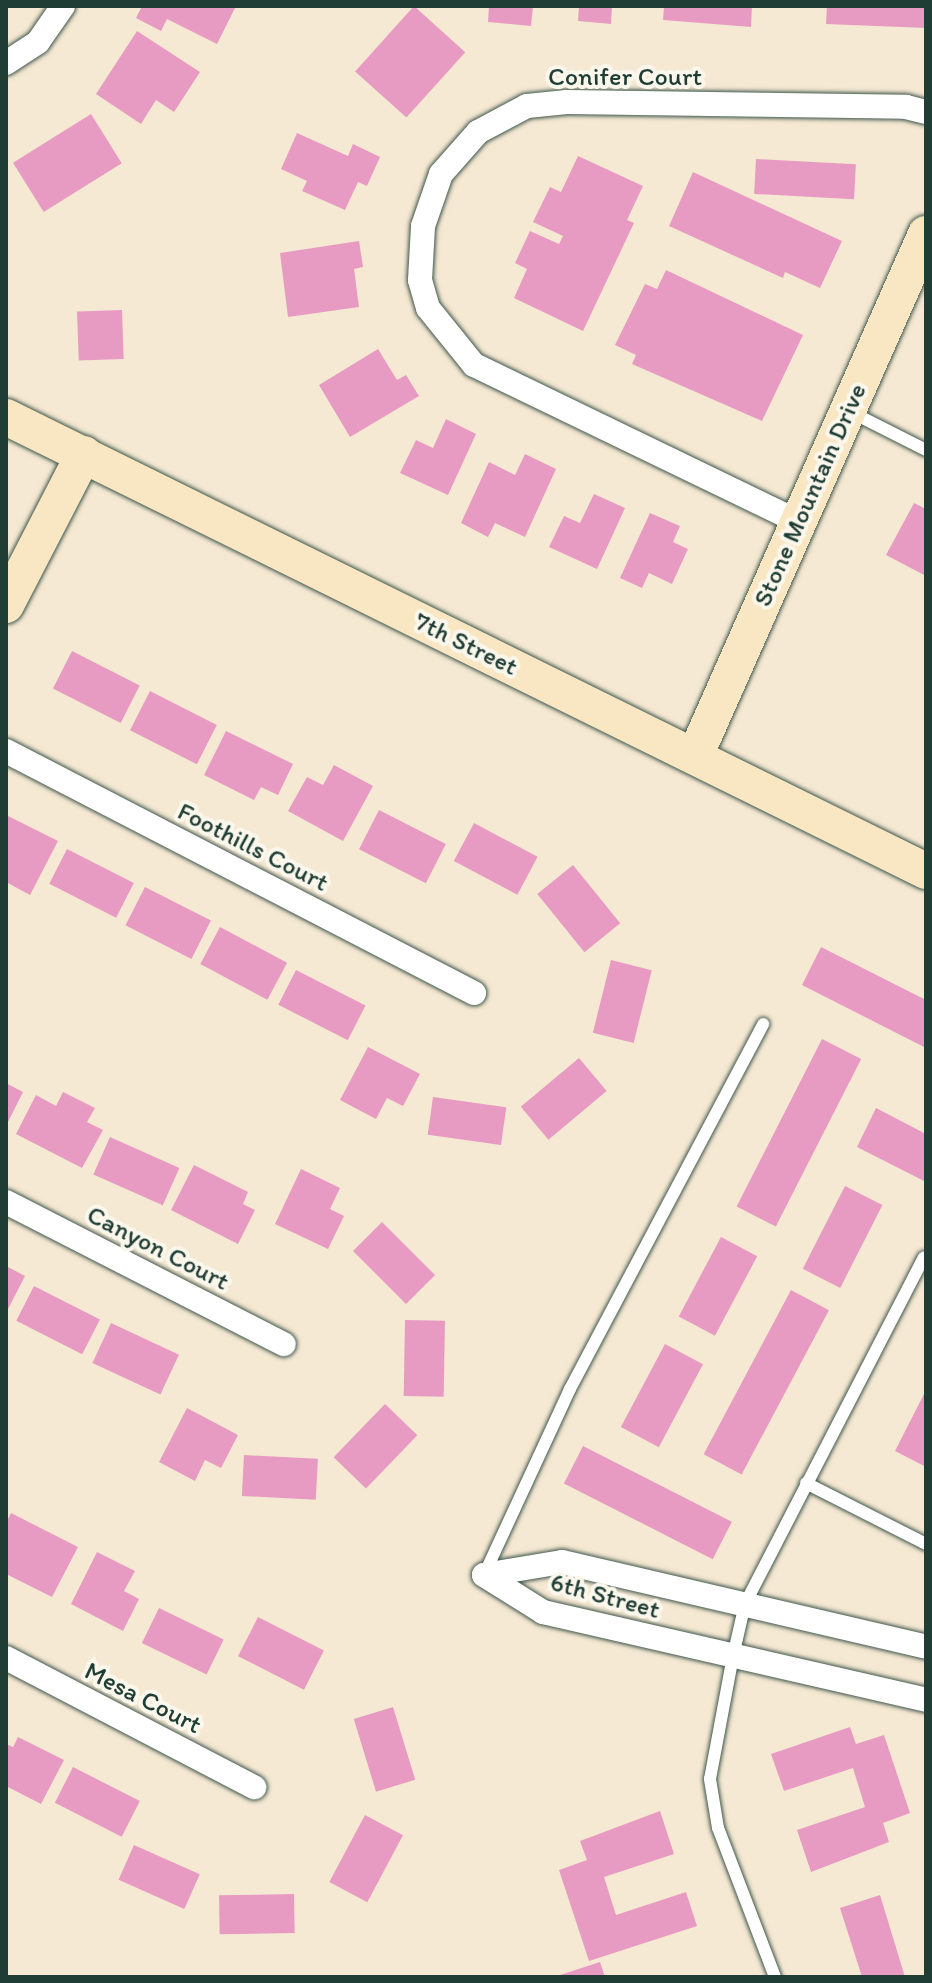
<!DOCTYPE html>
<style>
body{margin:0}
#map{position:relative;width:932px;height:1983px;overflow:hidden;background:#f6e9d3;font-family:Itim,sans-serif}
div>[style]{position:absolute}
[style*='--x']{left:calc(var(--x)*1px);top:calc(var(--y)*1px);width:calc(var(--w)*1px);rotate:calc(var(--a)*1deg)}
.building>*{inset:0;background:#e89bc2;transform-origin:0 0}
.roads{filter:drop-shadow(0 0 2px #3f574c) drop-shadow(0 0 2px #3f574c)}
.lane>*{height:12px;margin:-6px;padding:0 6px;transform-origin:6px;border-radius:6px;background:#fff}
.street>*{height:24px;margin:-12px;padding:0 12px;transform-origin:12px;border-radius:12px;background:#fff}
.secondary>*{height:36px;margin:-18px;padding:0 18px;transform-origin:18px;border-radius:18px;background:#f9e7c3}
span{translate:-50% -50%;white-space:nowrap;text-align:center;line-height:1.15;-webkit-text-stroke:8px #fbf7ec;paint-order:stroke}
.street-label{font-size:26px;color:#1f3d34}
.frame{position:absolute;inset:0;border:8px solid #1f3d34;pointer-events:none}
</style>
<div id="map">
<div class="building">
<div style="clip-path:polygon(142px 6px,236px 6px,217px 44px,167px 19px,161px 31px,136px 18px)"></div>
<div style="left:414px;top:6px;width:69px;height:88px;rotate:42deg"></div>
<div style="clip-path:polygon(489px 6px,533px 6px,531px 26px,488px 22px)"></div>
<div style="clip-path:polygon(579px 6px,612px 6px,611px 24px,578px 21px)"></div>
<div style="clip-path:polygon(664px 6px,752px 6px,751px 27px,663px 20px)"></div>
<div style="clip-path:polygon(827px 6px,926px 6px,926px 28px,826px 24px)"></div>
<div style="clip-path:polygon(137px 31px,200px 72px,174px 112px,156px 100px,141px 124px,96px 94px)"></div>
<div style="left:91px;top:114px;width:58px;height:92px;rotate:58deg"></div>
<div style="clip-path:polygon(297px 133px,348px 156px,353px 144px,380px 157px,367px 186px,358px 182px,345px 210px,302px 191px,307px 181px,281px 169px)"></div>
<div style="clip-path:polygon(578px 156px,643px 186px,627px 220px,634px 223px,583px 331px,514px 298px,527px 269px,515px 263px,530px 231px,559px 244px,563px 236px,533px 222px,550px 187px,561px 192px)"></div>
<div style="left:756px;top:159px;width:100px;height:35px;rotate:3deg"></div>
<div style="clip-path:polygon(693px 172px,842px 241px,820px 288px,785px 272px,783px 278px,669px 226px)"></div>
<div style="clip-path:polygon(359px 241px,363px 267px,354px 269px,359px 307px,288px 317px,280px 253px)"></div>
<div style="clip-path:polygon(666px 270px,803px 335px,762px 421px,632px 364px,636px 355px,615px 345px,645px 284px,657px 289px)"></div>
<div style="left:122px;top:310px;width:49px;height:45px;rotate:88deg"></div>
<div style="clip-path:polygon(378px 349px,397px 380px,406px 375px,419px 396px,350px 437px,319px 385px)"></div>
<div style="clip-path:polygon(446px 419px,476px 434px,448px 495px,400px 473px,416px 440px,433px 448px)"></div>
<div style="clip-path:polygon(525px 454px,556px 469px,525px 537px,495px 523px,488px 537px,461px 523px,489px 462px,515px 475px)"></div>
<div style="clip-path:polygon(594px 494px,625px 508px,597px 569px,549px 547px,564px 516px,580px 523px)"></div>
<div style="clip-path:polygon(914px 503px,926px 509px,926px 576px,886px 555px)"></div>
<div style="clip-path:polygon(650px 513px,680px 526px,673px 542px,688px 549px,672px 584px,649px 573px,642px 588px,620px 578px)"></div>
<div style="left:72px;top:651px;width:76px;height:42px;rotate:27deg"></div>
<div style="left:150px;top:691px;width:75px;height:44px;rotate:27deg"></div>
<div style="clip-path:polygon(226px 731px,293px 764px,278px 795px,261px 787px,254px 800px,204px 775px)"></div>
<div style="clip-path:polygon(334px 765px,373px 786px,343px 841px,288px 811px,307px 777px,323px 785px)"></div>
<div style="left:379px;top:810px;width:75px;height:44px;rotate:27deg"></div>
<div style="clip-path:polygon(8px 816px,58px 841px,30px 895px,6px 882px)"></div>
<div style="left:474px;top:823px;width:72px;height:43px;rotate:28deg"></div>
<div style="left:67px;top:849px;width:75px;height:39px;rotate:27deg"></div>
<div style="left:573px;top:865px;width:75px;height:46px;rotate:51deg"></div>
<div style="left:145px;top:887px;width:74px;height:43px;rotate:27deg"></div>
<div style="left:220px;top:927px;width:76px;height:42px;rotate:28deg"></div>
<div style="clip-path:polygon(821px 947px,926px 1000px,926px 1048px,802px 985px)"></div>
<div style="left:611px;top:960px;width:42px;height:75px;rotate:14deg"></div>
<div style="left:296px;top:970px;width:78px;height:39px;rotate:27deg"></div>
<div style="left:822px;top:1039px;width:44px;height:188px;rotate:27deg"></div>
<div style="clip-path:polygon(368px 1047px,420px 1074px,403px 1106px,387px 1098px,376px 1119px,340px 1100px)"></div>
<div style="left:579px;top:1058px;width:43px;height:76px;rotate:50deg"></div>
<div style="clip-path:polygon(6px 1083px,23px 1092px,6px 1126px)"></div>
<div style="clip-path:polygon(63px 1092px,95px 1108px,87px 1122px,103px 1130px,82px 1168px,16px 1134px,36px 1095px,56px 1106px)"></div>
<div style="left:433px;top:1097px;width:74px;height:38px;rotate:8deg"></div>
<div style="clip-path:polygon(876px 1108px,926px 1134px,926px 1182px,857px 1147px)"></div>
<div style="left:110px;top:1137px;width:76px;height:41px;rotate:24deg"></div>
<div style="clip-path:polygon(194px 1165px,248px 1192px,243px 1204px,255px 1210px,238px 1244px,171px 1210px)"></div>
<div style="clip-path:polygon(301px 1169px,340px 1188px,330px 1209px,344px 1216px,328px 1249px,275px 1224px)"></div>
<div style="left:845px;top:1186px;width:42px;height:93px;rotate:27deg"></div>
<div style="left:382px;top:1222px;width:75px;height:41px;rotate:45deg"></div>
<div style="left:721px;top:1237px;width:41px;height:90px;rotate:28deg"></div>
<div style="clip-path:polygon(6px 1266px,25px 1276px,6px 1313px)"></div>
<div style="left:34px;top:1286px;width:74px;height:39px;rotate:27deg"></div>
<div style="left:791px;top:1290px;width:43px;height:186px;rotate:28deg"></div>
<div style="left:405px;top:1320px;width:40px;height:76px;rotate:1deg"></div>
<div style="left:111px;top:1323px;width:75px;height:44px;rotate:25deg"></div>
<div style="left:665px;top:1344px;width:43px;height:94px;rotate:28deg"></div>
<div style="clip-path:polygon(926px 1390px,926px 1467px,895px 1451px)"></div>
<div style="left:385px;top:1404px;width:45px;height:74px;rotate:44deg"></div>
<div style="clip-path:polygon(187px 1408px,238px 1435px,221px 1468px,205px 1460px,195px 1481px,159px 1462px)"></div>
<div style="left:583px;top:1446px;width:167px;height:42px;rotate:27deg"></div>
<div style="left:244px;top:1455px;width:74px;height:41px;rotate:3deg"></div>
<div style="clip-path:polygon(11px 1513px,78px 1547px,52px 1597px,6px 1574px,6px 1523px)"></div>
<div style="clip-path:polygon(97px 1552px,135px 1571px,124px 1591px,139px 1599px,123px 1631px,71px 1604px)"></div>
<div style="left:159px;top:1608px;width:72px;height:39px;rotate:26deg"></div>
<div style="left:258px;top:1617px;width:74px;height:44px;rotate:27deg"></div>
<div style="left:393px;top:1707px;width:76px;height:41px;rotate:73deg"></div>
<div style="clip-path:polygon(850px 1727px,856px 1744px,884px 1735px,910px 1813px,883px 1823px,889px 1842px,811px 1872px,797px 1830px,865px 1807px,853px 1768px,784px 1791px,771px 1754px)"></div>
<div style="clip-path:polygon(18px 1737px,64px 1760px,41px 1804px,6px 1786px,6px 1744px,13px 1747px)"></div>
<div style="left:73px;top:1767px;width:75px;height:40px;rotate:27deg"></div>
<div style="clip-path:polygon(660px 1811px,674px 1854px,604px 1877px,616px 1915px,686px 1892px,697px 1926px,589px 1961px,559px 1870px,587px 1860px,580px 1841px)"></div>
<div style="left:365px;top:1815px;width:43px;height:76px;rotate:28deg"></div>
<div style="left:134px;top:1845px;width:72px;height:38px;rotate:24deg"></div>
<div style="left:294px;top:1894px;width:39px;height:75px;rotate:89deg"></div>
<div style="clip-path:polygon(880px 1895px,905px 1977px,862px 1977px,840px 1908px)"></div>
<div style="clip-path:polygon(600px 1962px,605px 1977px,557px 1977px,557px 1976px)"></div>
</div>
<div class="roads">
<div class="lane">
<div style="--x:851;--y:412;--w:84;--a:26.9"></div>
<div style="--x:806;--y:1483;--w:135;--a:26.9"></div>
<div style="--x:484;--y:1575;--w:205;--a:-65.2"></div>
<div style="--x:570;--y:1389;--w:413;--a:-62.1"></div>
<div style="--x:775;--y:1977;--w:160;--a:-110.9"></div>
<div style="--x:718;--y:1828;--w:50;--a:-99.3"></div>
<div style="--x:710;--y:1779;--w:125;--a:-79.4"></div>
<div style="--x:733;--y:1656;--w:53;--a:-77"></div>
<div style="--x:745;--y:1604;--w:390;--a:-62.7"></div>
</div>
<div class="street">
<div style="--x:6;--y:63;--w:38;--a:-33"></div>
<div style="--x:38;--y:42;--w:44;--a:-55.2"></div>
<div style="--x:799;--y:522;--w:361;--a:-154.2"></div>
<div style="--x:474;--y:365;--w:73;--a:-128.9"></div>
<div style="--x:428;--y:308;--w:29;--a:-106"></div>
<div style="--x:420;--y:280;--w:54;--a:-86.8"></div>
<div style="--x:423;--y:226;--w:55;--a:-70.9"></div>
<div style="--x:441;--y:174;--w:56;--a:-48.6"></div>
<div style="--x:478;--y:132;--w:55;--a:-28"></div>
<div style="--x:527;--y:106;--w:40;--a:-5.7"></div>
<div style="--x:567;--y:102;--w:339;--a:0.8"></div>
<div style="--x:906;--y:107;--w:21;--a:14"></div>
<div style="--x:6;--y:751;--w:527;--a:27.34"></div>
<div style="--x:6;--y:1202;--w:312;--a:27.1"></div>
<div style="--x:484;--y:1575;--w:70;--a:32.1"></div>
<div style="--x:543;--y:1612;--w:393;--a:12.9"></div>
<div style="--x:484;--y:1575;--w:79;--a:-9.5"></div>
<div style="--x:562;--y:1562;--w:374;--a:13.1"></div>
<div style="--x:6;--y:1658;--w:280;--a:27.5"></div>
</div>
<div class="secondary">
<div style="--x:6;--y:417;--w:1026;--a:26.27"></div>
<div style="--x:6;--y:605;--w:170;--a:-62.7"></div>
<div style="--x:695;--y:756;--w:571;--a:-66.13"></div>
</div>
</div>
<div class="street-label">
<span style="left:625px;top:77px">Conifer Court</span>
<span style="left:810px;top:495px;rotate:-66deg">Stone Mountain Drive</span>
<span style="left:466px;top:644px;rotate:26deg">7th Street</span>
<span style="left:253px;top:847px;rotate:27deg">Foothills Court</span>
<span style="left:158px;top:1248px;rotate:27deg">Canyon Court</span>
<span style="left:605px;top:1596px;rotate:15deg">6th Street</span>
<span style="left:143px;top:1698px;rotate:27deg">Mesa Court</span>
</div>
<div class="frame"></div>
</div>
